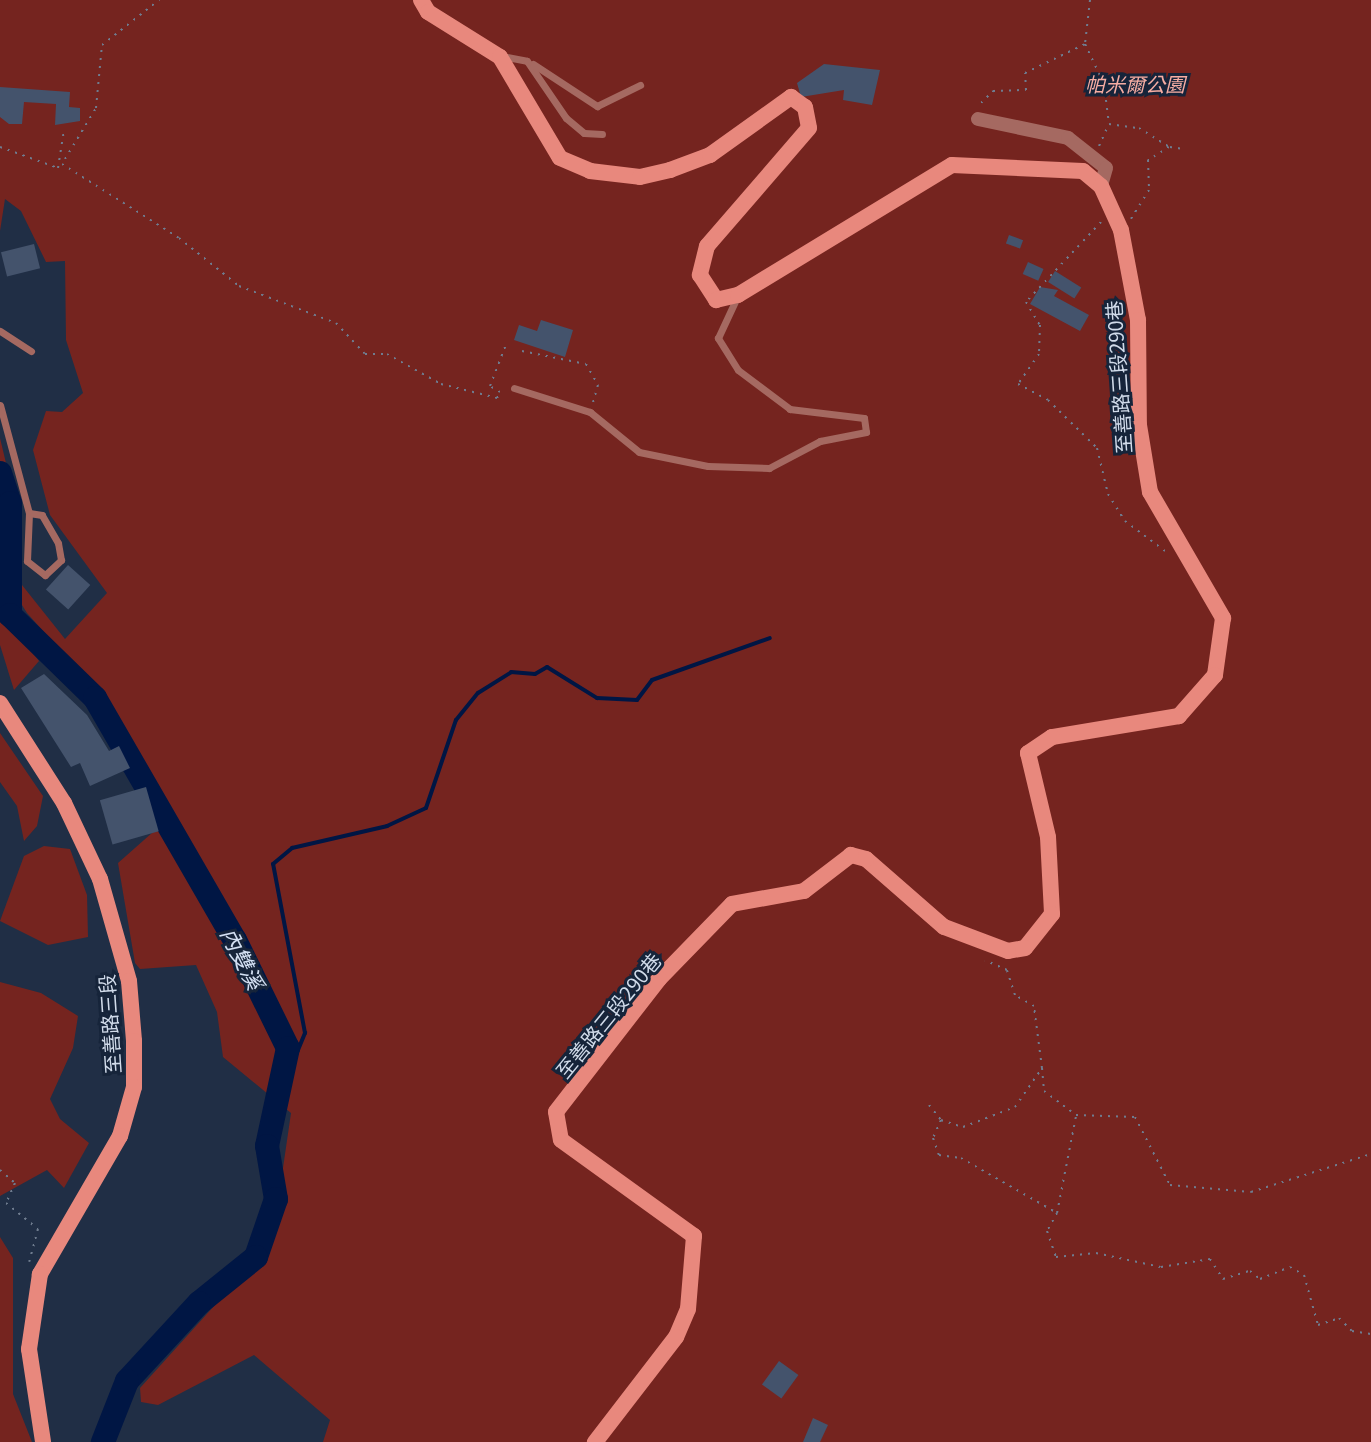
<!DOCTYPE html>
<meta charset="utf-8">
<style>
body{margin:0}
#map{position:relative;width:1371px;height:1442px;overflow:hidden;background:#202e45;font-family:Georgia,"Noto Sans TC",serif}
div>[style]{position:absolute}
[style*='--x']{left:calc(var(--x)*1px);top:calc(var(--y)*1px);width:calc(var(--w)*1px);rotate:calc(var(--a)*1deg)}
.green>*{inset:0;background:#75241f}
.stream>*{height:4px;margin:-2px;padding:0 2px;transform-origin:2px;border-radius:2px;background:#001644}
.river>*{height:24px;margin:-12px;padding:0 12px;transform-origin:12px;border-radius:12px;background:#001644}
.building>*{inset:0;background:#44536c;transform-origin:0 0}
.path>*{height:2px;margin-top:-1px;transform-origin:0;background:repeating-linear-gradient(90deg,#6f7c8f 0 2px,transparent 0 8px)}
.lane>*{height:7px;margin:-3.5px;padding:0 3.5px;transform-origin:3.5px;border-radius:3.5px;background:#a56961}
.street>*{height:14px;margin:-7px;padding:0 7px;transform-origin:7px;border-radius:7px;background:#a56961}
.secondary>*{height:16px;margin:-8px;padding:0 8px;transform-origin:8px;border-radius:8px;background:#e8887d}
span{translate:-50% -50%;white-space:nowrap;text-align:center;line-height:1.15;-webkit-text-stroke:6px #16243a;paint-order:stroke}
.park-label{font-size:20px;color:#f6ada3;font-style:italic}
.street-label{font-size:20px;color:#d1dbea}
.water-label{font-size:22px;color:#d4e0f3;font-style:italic}
</style>
<div id="map">
<div class="green">
<div style="clip-path:polygon(0 0,1371px 0,1371px 1442px,323px 1442px,330px 1420px,254px 1355px,158px 1405px,141px 1402px,140px 1388px,252px 1264px,276px 1216px,291px 1113px,223px 1057px,217px 1012px,196px 965px,140px 969px,135px 963px,118px 863px,170px 817px,165px 802px,102px 697px,27px 613px,0 570px,0 438px,21px 526px,22px 585px,65px 639px,107px 593px,50px 515px,33px 450px,46px 411px,62px 412px,83px 393px,66px 340px,65px 261px,46px 262px,21px 211px,5px 199px,0 231px)"></div>
<div style="clip-path:polygon(0 610px,39px 661px,14px 690px,0 645px)"></div>
<div style="clip-path:polygon(0 733px,43px 796px,37px 826px,24px 841px,17px 806px,0 782px)"></div>
<div style="clip-path:polygon(44px 846px,70px 849px,87px 895px,88px 937px,48px 945px,0 921px,24px 856px)"></div>
<div style="clip-path:polygon(0 982px,41px 993px,78px 1016px,73px 1048px,50px 1099px,60px 1119px,89px 1143px,64px 1188px,47px 1170px,0 1196px)"></div>
<div style="clip-path:polygon(0 1237px,13px 1258px,13px 1394px,32px 1442px,0 1442px)"></div>
</div>
<div class="stream">
<div style="--x:277;--y:1101;--w:74;--a:-67.6"></div>
<div style="--x:305;--y:1033;--w:172;--a:-100.7"></div>
<div style="--x:273;--y:864;--w:25;--a:-40"></div>
<div style="--x:292;--y:848;--w:98;--a:-13"></div>
<div style="--x:387;--y:826;--w:43;--a:-24.8"></div>
<div style="--x:426;--y:808;--w:93;--a:-71.2"></div>
<div style="--x:456;--y:720;--w:35;--a:-51"></div>
<div style="--x:478;--y:693;--w:39;--a:-32"></div>
<div style="--x:511;--y:672;--w:24;--a:5"></div>
<div style="--x:535;--y:674;--w:14;--a:-30"></div>
<div style="--x:547;--y:667;--w:59;--a:31.8"></div>
<div style="--x:597;--y:698;--w:40;--a:2.9"></div>
<div style="--x:637;--y:700;--w:25;--a:-53"></div>
<div style="--x:652;--y:680;--w:125;--a:-19.6"></div>
</div>
<div class="river">
<div style="--x:0;--y:473;--w:32;--a:72"></div>
<div style="--x:10;--y:503;--w:112;--a:90"></div>
<div style="--x:10;--y:615;--w:119;--a:44.3"></div>
<div style="--x:95;--y:698;--w:280;--a:60"></div>
<div style="--x:235;--y:940;--w:120;--a:63.9"></div>
<div style="--x:288;--y:1048;--w:100;--a:102.1"></div>
<div style="--x:267;--y:1146;--w:54;--a:80.4"></div>
<div style="--x:276;--y:1199;--w:61;--a:109"></div>
<div style="--x:256;--y:1257;--w:73;--a:141.1"></div>
<div style="--x:199;--y:1303;--w:106;--a:132.7"></div>
<div style="--x:127;--y:1381;--w:66;--a:111.5"></div>
</div>
<div class="building">
<div style="clip-path:polygon(824px 64px,880px 70px,872px 105px,843px 100px,844px 90px,801px 97px,797px 83px)"></div>
<div style="clip-path:polygon(0 87px,70px 92px,69px 107px,80px 108px,80px 121px,55px 125px,56px 104px,24px 102px,22px 124px,9px 124px,0 117px)"></div>
<div style="left:1009px;top:235px;width:15px;height:9px;rotate:20deg"></div>
<div style="left:34px;top:244px;width:25px;height:34px;rotate:76deg"></div>
<div style="left:1028px;top:262px;width:17px;height:13px;rotate:24deg"></div>
<div style="left:1055px;top:271px;width:31px;height:13px;rotate:32deg"></div>
<div style="clip-path:polygon(1040px 287px,1058px 290px,1054px 296px,1089px 315px,1080px 331px,1030px 304px)"></div>
<div style="clip-path:polygon(541px 320px,573px 330px,565px 357px,514px 340px,519px 325px,537px 331px)"></div>
<div style="left:68px;top:565px;width:30px;height:33px;rotate:42deg"></div>
<div style="clip-path:polygon(44px 674px,87px 715px,109px 751px,119px 746px,130px 768px,90px 786px,80px 763px,71px 767px,21px 688px)"></div>
<div style="left:146px;top:787px;width:46px;height:48px;rotate:74deg"></div>
<div style="left:779px;top:1361px;width:24px;height:29px;rotate:36deg"></div>
<div style="clip-path:polygon(813px 1418px,828px 1425px,820px 1442px,803px 1442px)"></div>
</div>
<div class="path">
<div style="--x:1090;--y:0;--w:44;--a:96.5"></div>
<div style="--x:1085;--y:44;--w:44;--a:64.6"></div>
<div style="--x:1104;--y:84;--w:38;--a:83"></div>
<div style="--x:981;--y:103;--w:17;--a:-45"></div>
<div style="--x:993;--y:91;--w:33;--a:-2"></div>
<div style="--x:1026;--y:90;--w:17;--a:-93"></div>
<div style="--x:1025;--y:73;--w:67;--a:-25.8"></div>
<div style="--x:1099;--y:146;--w:24;--a:-66"></div>
<div style="--x:1109;--y:124;--w:30;--a:8"></div>
<div style="--x:1139;--y:128;--w:36;--a:32"></div>
<div style="--x:1169;--y:147;--w:25;--a:148"></div>
<div style="--x:1148;--y:160;--w:30;--a:88"></div>
<div style="--x:1149;--y:190;--w:34;--a:122"></div>
<div style="--x:0;--y:147;--w:62;--a:19.9"></div>
<div style="--x:58;--y:168;--w:38;--a:-81"></div>
<div style="--x:1170;--y:147;--w:14;--a:8"></div>
<div style="--x:65;--y:159;--w:60;--a:-58.7"></div>
<div style="--x:96;--y:108;--w:63;--a:-84.6"></div>
<div style="--x:102;--y:45;--w:73;--a:-38.3"></div>
<div style="--x:62;--y:164;--w:138;--a:32.3"></div>
<div style="--x:179;--y:238;--w:77;--a:38.7"></div>
<div style="--x:239;--y:286;--w:104;--a:20.9"></div>
<div style="--x:336;--y:323;--w:42;--a:46.9"></div>
<div style="--x:365;--y:354;--w:22;--a:0"></div>
<div style="--x:387;--y:354;--w:62;--a:29.1"></div>
<div style="--x:441;--y:384;--w:58;--a:14"></div>
<div style="--x:497;--y:398;--w:7;--a:-56"></div>
<div style="--x:1101;--y:222;--w:110;--a:133.2"></div>
<div style="--x:1026;--y:302;--w:27;--a:59"></div>
<div style="--x:1040;--y:325;--w:29;--a:92"></div>
<div style="--x:1039;--y:354;--w:37;--a:125"></div>
<div style="--x:1018;--y:384;--w:34;--a:28"></div>
<div style="--x:1048;--y:400;--w:69;--a:44.4"></div>
<div style="--x:1097;--y:448;--w:47;--a:76.6"></div>
<div style="--x:1108;--y:494;--w:32;--a:58"></div>
<div style="--x:1125;--y:521;--w:50;--a:36.9"></div>
<div style="--x:522;--y:351;--w:65;--a:11.5"></div>
<div style="--x:586;--y:364;--w:24;--a:60"></div>
<div style="--x:598;--y:385;--w:18;--a:106"></div>
<div style="--x:500;--y:392;--w:12;--a:-149"></div>
<div style="--x:490;--y:386;--w:47;--a:-68.9"></div>
<div style="--x:1042;--y:1068;--w:23;--a:85"></div>
<div style="--x:1044;--y:1091;--w:40;--a:37"></div>
<div style="--x:1076;--y:1115;--w:59;--a:1.9"></div>
<div style="--x:1135;--y:1117;--w:76;--a:62.8"></div>
<div style="--x:1170;--y:1185;--w:81;--a:4.9"></div>
<div style="--x:1251;--y:1192;--w:126;--a:-17.6"></div>
<div style="--x:929;--y:1105;--w:19;--a:51"></div>
<div style="--x:941;--y:1120;--w:23;--a:18"></div>
<div style="--x:963;--y:1127;--w:56;--a:-21"></div>
<div style="--x:1015;--y:1107;--w:47;--a:-55.3"></div>
<div style="--x:1042;--y:1068;--w:63;--a:-97.4"></div>
<div style="--x:1034;--y:1006;--w:22;--a:-150"></div>
<div style="--x:1015;--y:995;--w:26;--a:-108"></div>
<div style="--x:1007;--y:970;--w:24;--a:-156"></div>
<div style="--x:941;--y:1120;--w:20;--a:114"></div>
<div style="--x:933;--y:1138;--w:18;--a:71"></div>
<div style="--x:939;--y:1155;--w:22;--a:8"></div>
<div style="--x:961;--y:1158;--w:111;--a:29.8"></div>
<div style="--x:1057;--y:1213;--w:21;--a:119"></div>
<div style="--x:1047;--y:1231;--w:28;--a:71"></div>
<div style="--x:1056;--y:1257;--w:40;--a:-5.7"></div>
<div style="--x:1096;--y:1253;--w:66;--a:12.2"></div>
<div style="--x:1161;--y:1267;--w:50;--a:-9.3"></div>
<div style="--x:1210;--y:1259;--w:24;--a:57"></div>
<div style="--x:1223;--y:1279;--w:28;--a:-17"></div>
<div style="--x:1250;--y:1271;--w:13;--a:39"></div>
<div style="--x:1260;--y:1279;--w:32;--a:-22"></div>
<div style="--x:1290;--y:1267;--w:16;--a:30"></div>
<div style="--x:1304;--y:1275;--w:52;--a:74.4"></div>
<div style="--x:1318;--y:1325;--w:22;--a:-18"></div>
<div style="--x:1339;--y:1318;--w:18;--a:45"></div>
<div style="--x:1352;--y:1331;--w:19;--a:9"></div>
<div style="--x:0;--y:1170;--w:20;--a:41"></div>
<div style="--x:15;--y:1183;--w:22;--a:114"></div>
<div style="--x:6;--y:1203;--w:41;--a:39.1"></div>
<div style="--x:38;--y:1229;--w:34;--a:105"></div>
<div style="--x:1057;--y:1213;--w:99;--a:-78.9"></div>
</div>
<div class="lane">
<div style="--x:502;--y:56;--w:25;--a:11"></div>
<div style="--x:527;--y:61;--w:69;--a:55.6"></div>
<div style="--x:566;--y:118;--w:23;--a:40"></div>
<div style="--x:584;--y:133;--w:18;--a:3"></div>
<div style="--x:533;--y:64;--w:77;--a:33.3"></div>
<div style="--x:597;--y:106;--w:48;--a:-26"></div>
<div style="--x:0;--y:331;--w:37;--a:33"></div>
<div style="--x:514;--y:388;--w:80;--a:17.5"></div>
<div style="--x:590;--y:412;--w:63;--a:39.2"></div>
<div style="--x:639;--y:452;--w:70;--a:11.5"></div>
<div style="--x:708;--y:466;--w:61;--a:1.9"></div>
<div style="--x:769;--y:468;--w:58;--a:-27.9"></div>
<div style="--x:820;--y:441;--w:47;--a:-11.1"></div>
<div style="--x:866;--y:432;--w:14;--a:-98"></div>
<div style="--x:864;--y:418;--w:75;--a:-173.1"></div>
<div style="--x:790;--y:409;--w:65;--a:-143.1"></div>
<div style="--x:738;--y:370;--w:38;--a:-122"></div>
<div style="--x:718;--y:338;--w:45;--a:-65.1"></div>
<div style="--x:0;--y:405;--w:112;--a:75"></div>
<div style="--x:29;--y:513;--w:48;--a:92.4"></div>
<div style="--x:27;--y:561;--w:23;--a:38"></div>
<div style="--x:45;--y:575;--w:22;--a:-43"></div>
<div style="--x:61;--y:560;--w:17;--a:-100"></div>
<div style="--x:58;--y:543;--w:32;--a:-120"></div>
<div style="--x:42;--y:515;--w:13;--a:-171"></div>
</div>
<div class="street">
<div style="--x:978;--y:119;--w:92;--a:11.9"></div>
<div style="--x:1068;--y:138;--w:48;--a:38.3"></div>
<div style="--x:1106;--y:168;--w:19;--a:106"></div>
</div>
<div class="secondary">
<div style="--x:421;--y:0;--w:14;--a:60"></div>
<div style="--x:428;--y:12;--w:85;--a:32"></div>
<div style="--x:500;--y:57;--w:117;--a:59.3"></div>
<div style="--x:560;--y:158;--w:33;--a:23"></div>
<div style="--x:590;--y:171;--w:50;--a:6.8"></div>
<div style="--x:640;--y:177;--w:31;--a:-13"></div>
<div style="--x:670;--y:170;--w:43;--a:-20.6"></div>
<div style="--x:710;--y:155;--w:100;--a:-35.6"></div>
<div style="--x:791;--y:97;--w:17;--a:36"></div>
<div style="--x:805;--y:107;--w:21;--a:79"></div>
<div style="--x:809;--y:128;--w:156;--a:130.8"></div>
<div style="--x:707;--y:246;--w:30;--a:104"></div>
<div style="--x:700;--y:275;--w:30;--a:57"></div>
<div style="--x:716;--y:300;--w:23;--a:-13"></div>
<div style="--x:738;--y:295;--w:250;--a:-31.3"></div>
<div style="--x:952;--y:165;--w:131;--a:2.6"></div>
<div style="--x:1083;--y:171;--w:23;--a:40"></div>
<div style="--x:1101;--y:186;--w:48;--a:65.6"></div>
<div style="--x:1121;--y:230;--w:92;--a:79.3"></div>
<div style="--x:1138;--y:320;--w:105;--a:89.5"></div>
<div style="--x:1139;--y:425;--w:68;--a:80.7"></div>
<div style="--x:1150;--y:492;--w:146;--a:59.9"></div>
<div style="--x:1223;--y:618;--w:58;--a:98"></div>
<div style="--x:1215;--y:675;--w:55;--a:131.3"></div>
<div style="--x:1179;--y:716;--w:129;--a:170.6"></div>
<div style="--x:1052;--y:737;--w:29;--a:146"></div>
<div style="--x:1028;--y:753;--w:86;--a:76.6"></div>
<div style="--x:1048;--y:837;--w:77;--a:87"></div>
<div style="--x:1052;--y:914;--w:43;--a:128.5"></div>
<div style="--x:1025;--y:948;--w:17;--a:170"></div>
<div style="--x:1008;--y:951;--w:68;--a:-159.4"></div>
<div style="--x:944;--y:927;--w:103;--a:-138.9"></div>
<div style="--x:866;--y:859;--w:16;--a:-165"></div>
<div style="--x:851;--y:855;--w:59;--a:142.5"></div>
<div style="--x:804;--y:891;--w:73;--a:169.8"></div>
<div style="--x:732;--y:904;--w:105;--a:134.2"></div>
<div style="--x:659;--y:979;--w:168;--a:127.8"></div>
<div style="--x:556;--y:1112;--w:28;--a:80"></div>
<div style="--x:561;--y:1140;--w:164;--a:35.8"></div>
<div style="--x:694;--y:1236;--w:73;--a:94.7"></div>
<div style="--x:688;--y:1309;--w:30;--a:113"></div>
<div style="--x:676;--y:1337;--w:133;--a:127.6"></div>
<div style="--x:0;--y:703;--w:119;--a:57.4"></div>
<div style="--x:64;--y:803;--w:84;--a:64.7"></div>
<div style="--x:100;--y:879;--w:106;--a:74.1"></div>
<div style="--x:129;--y:981;--w:60;--a:85.2"></div>
<div style="--x:134;--y:1041;--w:46;--a:90"></div>
<div style="--x:134;--y:1087;--w:51;--a:105.9"></div>
<div style="--x:120;--y:1136;--w:160;--a:120.1"></div>
<div style="--x:40;--y:1274;--w:76;--a:98.3"></div>
<div style="--x:29;--y:1349;--w:94;--a:81.4"></div>
</div>
<div class="park-label">
<span style="left:1135px;top:83px">帕米爾公園</span>
</div>
<div class="street-label">
<span style="left:1118px;top:377px;rotate:-94deg">至善路三段290巷</span>
<span style="left:608px;top:1015px;rotate:-51deg">至善路三段290巷</span>
<span style="left:109px;top:1024px;rotate:-94deg">至善路三段</span>
</div>
<div class="water-label">
<span style="left:243px;top:958px;rotate:63deg">內雙溪</span>
</div>
</div>
